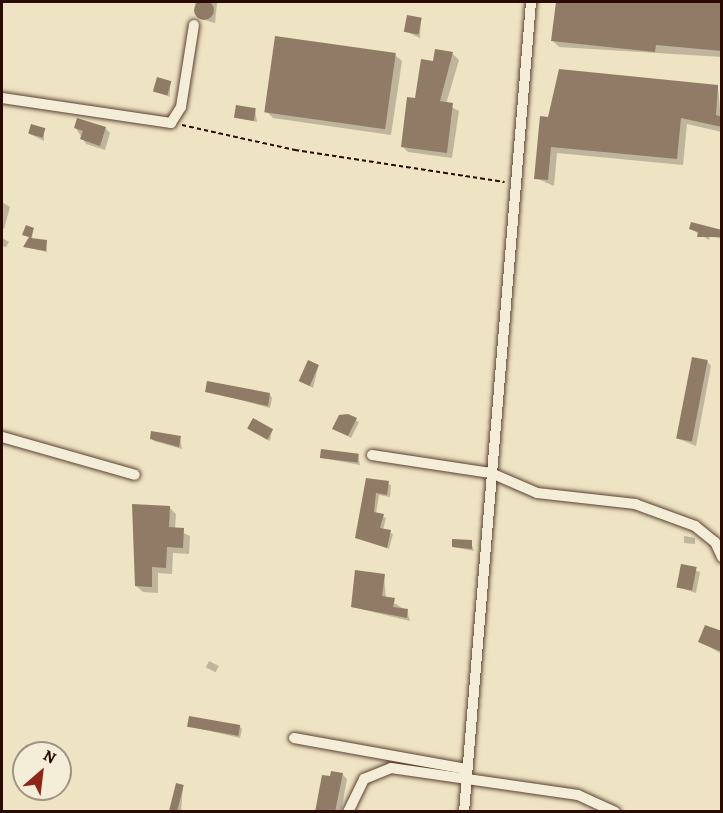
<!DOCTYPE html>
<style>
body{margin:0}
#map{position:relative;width:723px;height:813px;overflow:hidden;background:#eee3c3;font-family:Alegreya,serif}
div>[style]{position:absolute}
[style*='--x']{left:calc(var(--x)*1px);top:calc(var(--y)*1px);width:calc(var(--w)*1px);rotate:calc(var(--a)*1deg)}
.shadow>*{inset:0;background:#0003;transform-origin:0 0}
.building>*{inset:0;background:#907b66;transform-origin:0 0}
.round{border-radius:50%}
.path>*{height:1.5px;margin-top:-0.75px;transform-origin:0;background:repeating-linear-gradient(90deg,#2a0b02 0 4.5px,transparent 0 7.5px)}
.roads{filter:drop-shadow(0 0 2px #5b4132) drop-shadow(0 0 2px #5b4132)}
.minor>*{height:10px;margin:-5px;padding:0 5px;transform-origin:5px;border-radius:5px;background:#f4edd8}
span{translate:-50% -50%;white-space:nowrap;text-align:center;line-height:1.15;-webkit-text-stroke:4.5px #f4edd8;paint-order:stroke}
.frame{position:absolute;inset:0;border:3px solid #2a0b02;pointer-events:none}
.north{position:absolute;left:12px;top:741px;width:60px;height:60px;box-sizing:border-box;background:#f4edd8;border:2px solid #a39382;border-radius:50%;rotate:28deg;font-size:16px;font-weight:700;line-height:24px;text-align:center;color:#2a0b02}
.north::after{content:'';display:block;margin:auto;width:21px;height:27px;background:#8f2418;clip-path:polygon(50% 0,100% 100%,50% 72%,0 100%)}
</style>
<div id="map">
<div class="shadow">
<div style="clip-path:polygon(194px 2px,217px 3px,215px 23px,201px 19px)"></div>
<div style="clip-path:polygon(556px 2px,722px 2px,722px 57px,559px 47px,553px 41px)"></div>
<div style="clip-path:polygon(421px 20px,420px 38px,405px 31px)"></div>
<div style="clip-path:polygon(453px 54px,459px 60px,446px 104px,459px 111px,452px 158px,408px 152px,402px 146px,416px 100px,434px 63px)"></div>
<div style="clip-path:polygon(395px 55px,402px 61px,391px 135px,273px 118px,266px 111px)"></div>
<div style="clip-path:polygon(170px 82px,170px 97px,155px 91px)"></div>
<div style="clip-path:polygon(718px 86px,722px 132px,687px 124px,683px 165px,557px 153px,554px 186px,536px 178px,549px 118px)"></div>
<div style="clip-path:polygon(255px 109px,257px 122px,236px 117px)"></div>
<div style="clip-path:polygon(75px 127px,105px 128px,110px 133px,105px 150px,86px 144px)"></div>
<div style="clip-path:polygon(44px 129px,44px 141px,30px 134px)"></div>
<div style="clip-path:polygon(2px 202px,10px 207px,4px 229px,2px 228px)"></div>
<div style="clip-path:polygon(33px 229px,32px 239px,46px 241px,47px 252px,25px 247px,31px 238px,24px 235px)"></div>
<div style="clip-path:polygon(691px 229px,722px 232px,722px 239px,710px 236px,709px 240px)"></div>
<div style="clip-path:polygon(2px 238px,9px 242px,6px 247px,2px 246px)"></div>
<div style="clip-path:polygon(707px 361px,711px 366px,696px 446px,679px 439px)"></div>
<div style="clip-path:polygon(318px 367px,313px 388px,300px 381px)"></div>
<div style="clip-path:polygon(207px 391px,270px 395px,272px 398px,270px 408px)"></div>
<div style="clip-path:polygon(348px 416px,359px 422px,351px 438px,334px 428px)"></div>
<div style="clip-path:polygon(272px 430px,270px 441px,252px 431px)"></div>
<div style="clip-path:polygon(152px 438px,180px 438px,182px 449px,154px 441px)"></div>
<div style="clip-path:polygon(358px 455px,360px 465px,322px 458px)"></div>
<div style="clip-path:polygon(367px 480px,391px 485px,390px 497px,379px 495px,376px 514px,386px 518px,383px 530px,393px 534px,389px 549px,357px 537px)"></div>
<div style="clip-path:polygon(169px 507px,176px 514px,175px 529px,190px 536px,189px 554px,173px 553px,172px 574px,158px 573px,158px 593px,143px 592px,136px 586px)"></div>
<div style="clip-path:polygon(684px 536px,695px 538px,695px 544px,684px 543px)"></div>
<div style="clip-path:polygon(471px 542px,474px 551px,453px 547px)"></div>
<div style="clip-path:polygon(682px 566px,700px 572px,696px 593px,678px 587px)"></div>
<div style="clip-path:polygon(384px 575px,386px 598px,407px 611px,410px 621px,352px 607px)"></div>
<div style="clip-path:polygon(722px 633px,722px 654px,700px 642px)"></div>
<div style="left:209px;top:661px;width:11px;height:7px;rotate:27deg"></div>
<div style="clip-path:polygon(189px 726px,239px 726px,242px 729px,240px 738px)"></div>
<div style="clip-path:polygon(342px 774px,347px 779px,341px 812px,316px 812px,331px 778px)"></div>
<div style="clip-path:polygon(183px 786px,181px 812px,171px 812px)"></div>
</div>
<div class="building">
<div class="round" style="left:194px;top:0;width:20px;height:20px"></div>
<div style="clip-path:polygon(556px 2px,722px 2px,722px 51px,656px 45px,655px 52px,551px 41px)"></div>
<div style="left:407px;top:15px;width:15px;height:17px;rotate:11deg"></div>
<div style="left:275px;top:36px;width:122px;height:77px;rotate:8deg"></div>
<div style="clip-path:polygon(435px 49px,453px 52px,440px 101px,453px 103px,447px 153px,401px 147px,407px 97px,415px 98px,421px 59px,433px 61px)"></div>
<div style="clip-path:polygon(559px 69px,718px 85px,716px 115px,722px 117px,722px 127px,681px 118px,677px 159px,551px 147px,548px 180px,534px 179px,540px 116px,548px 117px)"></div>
<div style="left:157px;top:77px;width:15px;height:15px;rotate:16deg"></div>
<div style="left:236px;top:105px;width:20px;height:13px;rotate:9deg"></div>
<div style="clip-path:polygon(77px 118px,106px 127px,100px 146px,80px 139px,83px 131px,74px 128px)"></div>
<div style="left:31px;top:124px;width:15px;height:10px;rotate:16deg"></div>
<div style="clip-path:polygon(691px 222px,722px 230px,720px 237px,697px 237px,698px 232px,689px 229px)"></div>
<div style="clip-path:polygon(26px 225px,34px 228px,31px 238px,47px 240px,46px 251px,23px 247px,29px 237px,22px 235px)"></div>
<div style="left:692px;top:357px;width:16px;height:83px;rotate:11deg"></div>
<div style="left:308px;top:360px;width:12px;height:23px;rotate:24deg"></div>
<div style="clip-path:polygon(207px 381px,270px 393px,268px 406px,205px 392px)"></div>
<div style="clip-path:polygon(348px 414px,357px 418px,348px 436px,332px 429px,339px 415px)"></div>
<div style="left:253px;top:418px;width:23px;height:12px;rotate:29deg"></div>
<div style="clip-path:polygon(151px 431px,181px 436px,179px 447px,150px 439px)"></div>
<div style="left:321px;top:449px;width:38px;height:9px;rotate:7deg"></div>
<div style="clip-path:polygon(366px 478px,389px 481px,387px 495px,376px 493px,374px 512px,384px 514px,380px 528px,391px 530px,387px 548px,355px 538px)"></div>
<div style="clip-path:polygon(132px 504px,170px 506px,169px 527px,184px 528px,183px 548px,167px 547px,166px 568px,152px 567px,152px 587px,135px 586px)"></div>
<div style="clip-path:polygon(452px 539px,472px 540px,472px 549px,452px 547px)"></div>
<div style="left:681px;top:564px;width:16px;height:24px;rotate:11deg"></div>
<div style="clip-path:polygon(355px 570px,385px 574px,382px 596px,395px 598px,393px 607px,408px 609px,407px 618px,351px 607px)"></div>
<div style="clip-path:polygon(705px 625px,722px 631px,722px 652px,698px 642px)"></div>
<div style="left:189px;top:716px;width:52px;height:11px;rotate:10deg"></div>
<div style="clip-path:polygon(331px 771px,343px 773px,335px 812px,315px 812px,322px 775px,330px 776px)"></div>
<div style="left:176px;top:783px;width:8px;height:30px;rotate:14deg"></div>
</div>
<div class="path">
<div style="--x:182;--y:125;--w:116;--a:12.5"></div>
<div style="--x:295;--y:150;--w:212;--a:8.7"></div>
</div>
<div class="roads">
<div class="minor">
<div style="--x:2;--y:98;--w:171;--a:8.4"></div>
<div style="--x:171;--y:123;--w:19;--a:-58"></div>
<div style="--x:181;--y:107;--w:83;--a:-81"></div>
<div style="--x:2;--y:437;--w:138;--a:15.9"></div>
<div style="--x:372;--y:455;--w:120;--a:8.6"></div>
<div style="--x:491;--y:473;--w:50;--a:23.5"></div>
<div style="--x:537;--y:493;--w:99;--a:6.4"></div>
<div style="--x:635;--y:504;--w:64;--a:20.1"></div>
<div style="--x:695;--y:526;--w:26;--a:39"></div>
<div style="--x:715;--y:542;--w:17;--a:65"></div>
<div style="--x:294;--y:738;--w:175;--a:10.2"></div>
<div style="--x:348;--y:812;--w:37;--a:-64"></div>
<div style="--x:364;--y:779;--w:29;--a:-22"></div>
<div style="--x:391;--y:768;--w:189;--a:8.2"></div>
<div style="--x:578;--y:795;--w:41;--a:24.7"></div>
<div style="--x:464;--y:812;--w:813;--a:-85.27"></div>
</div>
</div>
<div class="frame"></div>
<div class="north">N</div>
</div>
